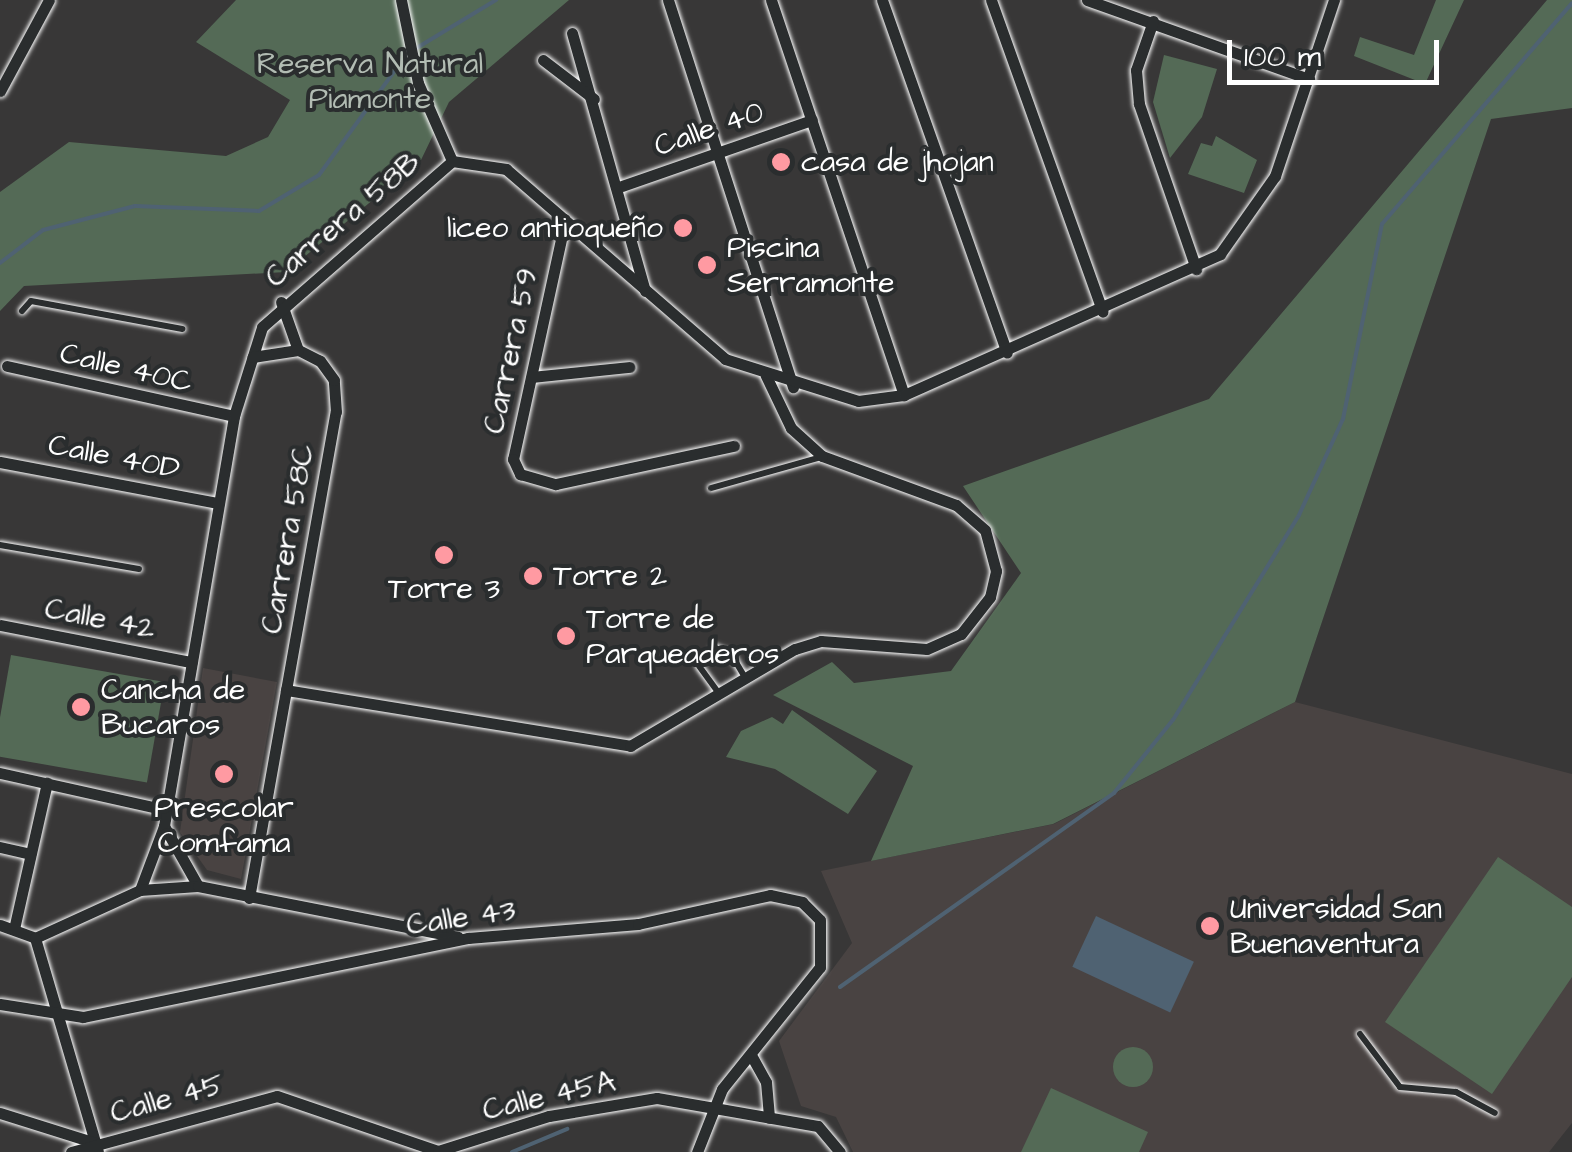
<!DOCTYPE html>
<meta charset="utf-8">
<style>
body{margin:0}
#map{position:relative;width:1572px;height:1152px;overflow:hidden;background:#383737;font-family:"Architects Daughter",sans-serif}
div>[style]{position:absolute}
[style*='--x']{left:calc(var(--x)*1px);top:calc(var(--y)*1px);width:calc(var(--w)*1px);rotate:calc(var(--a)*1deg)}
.built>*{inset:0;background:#494342}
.green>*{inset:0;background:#546a56;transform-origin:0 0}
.round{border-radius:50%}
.water>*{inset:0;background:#4f6272;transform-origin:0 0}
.stream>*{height:4px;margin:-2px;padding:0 2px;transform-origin:2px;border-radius:2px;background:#4f6272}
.roads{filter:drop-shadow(0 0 2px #fff) drop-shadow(0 0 2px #fff)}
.service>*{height:6px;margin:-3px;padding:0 3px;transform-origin:3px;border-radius:3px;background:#2a2d2e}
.minor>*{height:11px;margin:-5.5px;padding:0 5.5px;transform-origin:5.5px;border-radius:5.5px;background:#2a2d2e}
.dots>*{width:28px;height:28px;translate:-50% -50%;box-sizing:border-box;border:5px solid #2a2d2e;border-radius:50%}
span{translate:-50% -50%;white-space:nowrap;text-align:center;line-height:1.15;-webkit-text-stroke:8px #2a2d2e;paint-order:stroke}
.park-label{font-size:30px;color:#b2bcb3}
.street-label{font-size:30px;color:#fff}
.poi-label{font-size:30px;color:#fff}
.left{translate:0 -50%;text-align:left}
.right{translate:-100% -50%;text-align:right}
.scale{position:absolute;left:1227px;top:40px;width:212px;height:45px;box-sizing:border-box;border:5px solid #fff;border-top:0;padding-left:12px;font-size:30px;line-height:35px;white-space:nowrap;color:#fff;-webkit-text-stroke:8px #2a2d2e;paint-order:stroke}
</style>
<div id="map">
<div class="built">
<div style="clip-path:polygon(203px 668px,277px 682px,241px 879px,207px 870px,180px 832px)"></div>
<div style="clip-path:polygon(1295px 702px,1572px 774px,1572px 1123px,1549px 1152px,853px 1152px,836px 1117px,801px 1106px,779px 1041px,852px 943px,821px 871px,1054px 824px)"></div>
</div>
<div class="green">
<div style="clip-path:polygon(236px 0,569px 0,449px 102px,421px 160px,286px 272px,24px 286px,0 311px,0 192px,69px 142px,226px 156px,268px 137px,290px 100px,196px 42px)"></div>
<div style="clip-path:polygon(1436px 0,1464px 0,1425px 84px,1354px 56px,1360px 37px,1414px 55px)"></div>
<div style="clip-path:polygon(1547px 0,1572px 0,1572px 108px,1491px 119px,1295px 702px,1053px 824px,871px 861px,913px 766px,773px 695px,832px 662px,854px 683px,951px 671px,1021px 573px,963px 486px,1209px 399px)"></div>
<div style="clip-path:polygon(1164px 55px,1217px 69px,1202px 117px,1170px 158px,1153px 102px)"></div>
<div style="clip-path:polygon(1216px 136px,1257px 160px,1244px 193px,1188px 174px,1201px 143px,1212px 146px)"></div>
<div style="left:11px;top:655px;width:156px;height:102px;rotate:10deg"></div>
<div style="clip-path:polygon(792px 710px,877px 771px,848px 814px,775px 769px,726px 757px,741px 731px,772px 717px,783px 724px)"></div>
<div style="clip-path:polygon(1498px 857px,1572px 907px,1572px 977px,1492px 1094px,1385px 1022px)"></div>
<div class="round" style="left:1113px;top:1047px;width:40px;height:40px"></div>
<div style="clip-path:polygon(1051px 1088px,1148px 1132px,1139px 1152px,1021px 1152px)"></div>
</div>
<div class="water">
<div style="left:1096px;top:916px;width:108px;height:56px;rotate:25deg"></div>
</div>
<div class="stream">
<div style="--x:415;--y:49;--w:95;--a:-31.2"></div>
<div style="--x:0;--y:263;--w:54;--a:-37.5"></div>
<div style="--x:43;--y:230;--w:95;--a:-14.6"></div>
<div style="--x:135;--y:206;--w:124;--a:2.3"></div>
<div style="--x:259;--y:211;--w:70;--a:-31"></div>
<div style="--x:319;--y:175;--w:150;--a:-54"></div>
<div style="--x:840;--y:987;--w:336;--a:-35.3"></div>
<div style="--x:1114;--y:793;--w:94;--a:-51.1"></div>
<div style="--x:1173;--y:720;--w:241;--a:-58.4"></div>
<div style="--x:1299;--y:515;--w:106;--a:-65.4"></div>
<div style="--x:1343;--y:419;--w:199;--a:-78.7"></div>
<div style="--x:1382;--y:224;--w:291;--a:-49.3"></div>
<div style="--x:512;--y:1152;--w:60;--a:-22.7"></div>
</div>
<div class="roads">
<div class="service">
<div style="--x:22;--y:311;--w:13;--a:-48"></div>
<div style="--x:31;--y:301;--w:154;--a:10.5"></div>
<div style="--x:711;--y:488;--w:114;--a:-15.7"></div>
<div style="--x:0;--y:545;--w:141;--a:9.8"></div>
<div style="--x:707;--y:659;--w:14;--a:-54"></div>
<div style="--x:715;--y:648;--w:17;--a:21"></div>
<div style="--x:731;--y:654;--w:23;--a:59"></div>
<div style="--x:699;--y:666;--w:31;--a:54"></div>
<div style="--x:1360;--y:1034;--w:66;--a:53"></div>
<div style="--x:1400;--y:1087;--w:56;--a:5.1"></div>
<div style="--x:1456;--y:1092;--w:44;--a:28.3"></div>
</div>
<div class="minor">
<div style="--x:401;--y:0;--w:85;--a:78.4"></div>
<div style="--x:418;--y:83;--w:85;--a:66.4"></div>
<div style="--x:668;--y:0;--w:407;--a:72.1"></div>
<div style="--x:771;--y:0;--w:417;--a:71.4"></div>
<div style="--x:882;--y:0;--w:374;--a:70.5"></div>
<div style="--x:991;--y:0;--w:331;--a:70.3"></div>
<div style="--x:1087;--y:0;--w:236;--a:19.6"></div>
<div style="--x:1153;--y:21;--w:52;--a:109.1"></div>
<div style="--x:1136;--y:70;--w:34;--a:85"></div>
<div style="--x:1139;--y:104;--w:175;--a:70.9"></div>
<div style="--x:572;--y:33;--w:268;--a:74.2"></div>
<div style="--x:543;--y:60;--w:64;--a:37.4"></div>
<div style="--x:0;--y:91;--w:103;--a:-61.7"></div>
<div style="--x:622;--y:186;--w:201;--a:-19.2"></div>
<div style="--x:565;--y:221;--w:244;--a:102.3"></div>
<div style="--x:513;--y:459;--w:17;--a:65"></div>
<div style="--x:520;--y:474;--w:37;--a:16"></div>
<div style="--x:556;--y:484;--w:182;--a:-12.1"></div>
<div style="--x:281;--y:302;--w:51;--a:70.5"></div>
<div style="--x:7;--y:366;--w:232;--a:12.4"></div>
<div style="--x:532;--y:377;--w:98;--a:-5.9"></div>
<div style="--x:0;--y:462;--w:222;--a:10.7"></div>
<div style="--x:0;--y:625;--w:195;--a:11"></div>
<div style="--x:286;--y:690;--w:349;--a:9.2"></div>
<div style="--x:630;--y:746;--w:191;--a:-30.5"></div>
<div style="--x:795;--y:649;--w:27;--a:-17"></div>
<div style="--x:821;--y:641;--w:106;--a:4.3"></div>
<div style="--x:927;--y:649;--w:37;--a:-24"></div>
<div style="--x:961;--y:634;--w:47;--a:-51.9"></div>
<div style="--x:990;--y:597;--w:27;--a:-77"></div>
<div style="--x:996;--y:571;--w:42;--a:-105"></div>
<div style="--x:985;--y:530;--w:38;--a:-139"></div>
<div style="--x:956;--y:505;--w:143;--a:-159.9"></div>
<div style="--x:822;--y:456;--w:42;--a:-137.9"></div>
<div style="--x:791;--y:428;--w:58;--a:-115.7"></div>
<div style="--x:0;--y:773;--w:171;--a:12.5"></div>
<div style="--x:164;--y:826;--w:69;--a:60.5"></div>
<div style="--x:0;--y:847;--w:31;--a:13"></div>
<div style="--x:140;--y:890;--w:68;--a:-69.4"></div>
<div style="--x:164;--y:826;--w:416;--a:-80.3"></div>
<div style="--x:234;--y:416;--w:93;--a:-72.5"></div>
<div style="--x:262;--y:327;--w:252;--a:-41.1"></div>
<div style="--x:452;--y:161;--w:55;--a:8.4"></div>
<div style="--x:506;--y:169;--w:290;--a:40.9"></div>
<div style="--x:725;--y:359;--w:139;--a:17.5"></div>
<div style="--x:858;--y:401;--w:46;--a:-7.4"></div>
<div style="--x:904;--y:395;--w:346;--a:-24"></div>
<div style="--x:1220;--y:254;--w:95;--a:-54.8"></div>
<div style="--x:1275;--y:176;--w:186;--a:-71.5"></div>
<div style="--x:249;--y:898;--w:494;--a:-79.9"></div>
<div style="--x:336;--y:412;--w:32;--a:-94"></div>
<div style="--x:334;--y:380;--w:24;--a:-126"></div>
<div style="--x:320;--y:361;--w:25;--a:-153"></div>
<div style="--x:298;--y:350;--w:46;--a:171.2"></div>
<div style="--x:0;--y:925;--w:37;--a:20"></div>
<div style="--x:35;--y:938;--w:115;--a:-24.6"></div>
<div style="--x:140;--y:890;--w:58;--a:-3.9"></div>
<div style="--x:198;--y:886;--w:265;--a:11.1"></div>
<div style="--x:14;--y:929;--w:150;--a:-77.3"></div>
<div style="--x:35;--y:938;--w:223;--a:73.6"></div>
<div style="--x:0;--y:1004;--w:84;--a:8.9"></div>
<div style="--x:83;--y:1017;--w:393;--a:-11.6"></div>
<div style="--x:468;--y:938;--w:171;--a:-4.7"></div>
<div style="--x:638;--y:924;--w:135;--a:-12.4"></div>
<div style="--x:770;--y:895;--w:33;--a:12"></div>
<div style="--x:802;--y:902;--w:25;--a:45"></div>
<div style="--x:820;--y:920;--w:47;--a:90"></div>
<div style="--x:820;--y:967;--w:156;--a:128.8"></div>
<div style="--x:722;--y:1089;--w:68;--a:111.6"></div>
<div style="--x:751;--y:1055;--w:31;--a:61"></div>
<div style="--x:766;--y:1082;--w:36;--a:85"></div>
<div style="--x:0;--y:1113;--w:101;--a:17.4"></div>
<div style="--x:71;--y:1152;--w:213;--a:-15.2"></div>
<div style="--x:277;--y:1096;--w:170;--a:18.9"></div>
<div style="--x:438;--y:1151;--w:116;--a:-17.5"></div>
<div style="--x:549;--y:1116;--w:109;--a:-9.5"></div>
<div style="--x:657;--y:1098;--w:163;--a:9.9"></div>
<div style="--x:818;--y:1126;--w:34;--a:50"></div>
</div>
</div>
<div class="dots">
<div style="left:781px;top:162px;background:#ff9aa2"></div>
<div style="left:683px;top:228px;background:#ff9aa2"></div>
<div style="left:707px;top:265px;background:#ff9aa2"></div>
<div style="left:444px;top:555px;background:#ff9aa2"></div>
<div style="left:533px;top:576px;background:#ff9aa2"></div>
<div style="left:566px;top:636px;background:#ff9aa2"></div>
<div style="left:81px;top:707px;background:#ff9aa2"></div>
<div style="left:224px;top:774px;background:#ff9aa2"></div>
<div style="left:1210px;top:926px;background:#ff9aa2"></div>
</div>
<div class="park-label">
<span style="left:370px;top:81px">Reserva Natural<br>Piamonte</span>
</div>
<div class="street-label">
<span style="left:709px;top:129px;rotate:-19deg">Calle 40</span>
<span style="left:343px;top:220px;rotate:-40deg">Carrera 58B</span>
<span style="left:511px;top:351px;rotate:-78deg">Carrera 59</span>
<span style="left:126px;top:368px;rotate:13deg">Calle 40C</span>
<span style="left:114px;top:457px;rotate:11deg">Calle 40D</span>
<span style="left:288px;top:539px;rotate:-80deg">Carrera 58C</span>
<span style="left:100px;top:619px;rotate:11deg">Calle 42</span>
<span style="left:461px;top:918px;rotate:-8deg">Calle 43</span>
<span style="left:549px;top:1096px;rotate:-13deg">Calle 45A</span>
<span style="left:167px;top:1099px;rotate:-15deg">Calle 45</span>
</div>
<div class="poi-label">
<span class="left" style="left:801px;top:162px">casa de jhojan</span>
<span class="right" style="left:663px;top:228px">liceo antioqueño</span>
<span class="left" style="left:727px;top:265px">Piscina<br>Serramonte</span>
<span class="left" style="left:553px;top:576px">Torre 2</span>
<span style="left:444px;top:589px">Torre 3</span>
<span class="left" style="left:586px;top:636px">Torre de<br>Parqueaderos</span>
<span class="left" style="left:101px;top:707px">Cancha de<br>Bucaros</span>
<span style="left:224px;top:825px">Prescolar<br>Comfama</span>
<span class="left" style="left:1230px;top:926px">Universidad San<br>Buenaventura</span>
</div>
<div class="scale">100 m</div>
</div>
